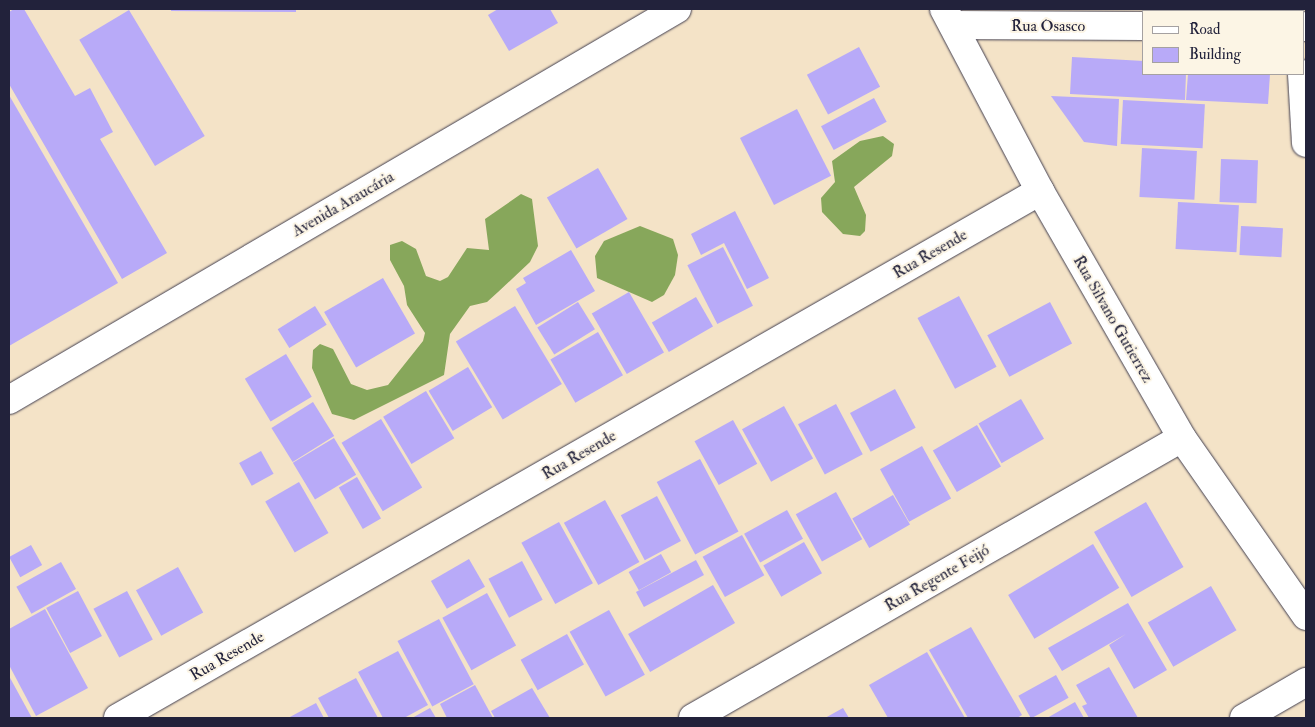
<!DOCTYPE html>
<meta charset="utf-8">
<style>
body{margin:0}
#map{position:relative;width:1315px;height:727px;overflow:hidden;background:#f4e3c7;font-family:"IM FELL Double Pica",serif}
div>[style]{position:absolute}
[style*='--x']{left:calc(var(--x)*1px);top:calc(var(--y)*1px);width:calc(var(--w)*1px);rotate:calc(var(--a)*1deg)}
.forest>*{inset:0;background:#87a75b}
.building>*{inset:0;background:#b8aaf8;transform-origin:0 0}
.roads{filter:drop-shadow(0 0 1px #423f50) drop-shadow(0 0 1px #423f50)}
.minor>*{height:28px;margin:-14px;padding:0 14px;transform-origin:14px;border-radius:14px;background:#fff}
span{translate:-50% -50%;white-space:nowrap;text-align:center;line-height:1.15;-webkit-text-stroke:4px #fcf5e5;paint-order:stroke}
.street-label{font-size:16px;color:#22223b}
.frame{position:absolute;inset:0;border:10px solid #22223b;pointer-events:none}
.legend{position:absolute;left:1142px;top:10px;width:162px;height:65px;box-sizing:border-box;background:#fcf5e5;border:1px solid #a5a1a1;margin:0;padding:6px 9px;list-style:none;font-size:15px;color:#22223b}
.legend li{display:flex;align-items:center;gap:10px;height:25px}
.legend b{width:25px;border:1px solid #a5a1a1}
</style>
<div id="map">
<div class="forest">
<div style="clip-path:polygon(883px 136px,894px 144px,892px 156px,854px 187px,866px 215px,865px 231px,860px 236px,843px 234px,822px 212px,821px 198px,835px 182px,832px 161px,860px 141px)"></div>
<div style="clip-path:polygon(521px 194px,532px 199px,538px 246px,530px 262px,498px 292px,487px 302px,470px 306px,450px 334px,444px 375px,354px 420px,332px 414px,312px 368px,313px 350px,320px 344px,333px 349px,351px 384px,367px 390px,388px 385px,423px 341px,425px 333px,407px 305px,404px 286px,390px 260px,390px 245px,402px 241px,416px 249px,426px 276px,440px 281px,448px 277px,467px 248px,489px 250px,485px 219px)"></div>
<div style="clip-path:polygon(640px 226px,673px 239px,678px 255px,675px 275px,664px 295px,652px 302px,597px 278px,595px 256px,604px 241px)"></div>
</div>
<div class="building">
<div style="clip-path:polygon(14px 9px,24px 9px,75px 96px,90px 88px,113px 132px,100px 139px,167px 253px,122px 279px,9px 84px,9px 12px)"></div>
<div style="clip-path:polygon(171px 9px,296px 9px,296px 12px,171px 11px)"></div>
<div style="clip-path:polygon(498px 9px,550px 9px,558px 23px,509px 51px,488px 15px)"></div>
<div style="left:129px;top:10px;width:147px;height:58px;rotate:59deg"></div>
<div style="left:859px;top:47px;width:45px;height:59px;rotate:62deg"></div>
<div style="clip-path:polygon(1072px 57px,1144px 61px,1144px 74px,1186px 74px,1185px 100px,1070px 94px)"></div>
<div style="clip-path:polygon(1188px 74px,1270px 74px,1268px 104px,1186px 100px)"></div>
<div style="clip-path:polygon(9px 95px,118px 283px,9px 346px)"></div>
<div style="clip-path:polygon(1051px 96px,1119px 99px,1117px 146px,1084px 142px)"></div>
<div style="left:874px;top:98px;width:27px;height:60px;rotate:62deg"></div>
<div style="left:1123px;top:100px;width:82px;height:44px;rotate:3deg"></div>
<div style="left:797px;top:109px;width:75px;height:64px;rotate:63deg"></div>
<div style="left:1142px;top:148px;width:55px;height:49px;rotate:3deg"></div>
<div style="left:1221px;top:159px;width:37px;height:43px;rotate:2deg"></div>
<div style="left:598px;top:168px;width:59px;height:59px;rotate:60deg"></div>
<div style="left:1178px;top:202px;width:61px;height:47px;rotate:3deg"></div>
<div style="clip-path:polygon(735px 211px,769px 278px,747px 289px,724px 243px,701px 255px,691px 234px)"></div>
<div style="left:1241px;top:226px;width:42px;height:29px;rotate:3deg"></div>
<div style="left:723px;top:247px;width:66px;height:40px;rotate:63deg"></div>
<div style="clip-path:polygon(571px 250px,595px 291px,536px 325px,516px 289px,526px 283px,523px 278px)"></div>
<div style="left:383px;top:278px;width:64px;height:68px;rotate:60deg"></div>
<div style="left:629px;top:292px;width:70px;height:43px;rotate:60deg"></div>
<div style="left:959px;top:296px;width:80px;height:47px;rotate:62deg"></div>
<div style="left:696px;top:297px;width:34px;height:51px;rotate:60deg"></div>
<div style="left:578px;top:302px;width:32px;height:48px;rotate:58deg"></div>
<div style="left:1050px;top:302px;width:47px;height:71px;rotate:62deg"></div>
<div style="left:315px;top:306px;width:22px;height:44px;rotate:58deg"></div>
<div style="left:515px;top:306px;width:91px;height:69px;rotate:59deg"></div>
<div style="left:598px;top:332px;width:50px;height:55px;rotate:60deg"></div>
<div style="left:286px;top:354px;width:50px;height:48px;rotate:59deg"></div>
<div style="left:468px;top:367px;width:47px;height:46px;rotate:59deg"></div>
<div style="left:895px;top:389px;width:44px;height:51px;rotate:62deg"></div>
<div style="left:426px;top:391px;width:55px;height:50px;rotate:59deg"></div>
<div style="left:1021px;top:399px;width:46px;height:49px;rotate:60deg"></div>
<div style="left:313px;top:402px;width:40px;height:49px;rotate:58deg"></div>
<div style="left:836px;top:404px;width:57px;height:43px;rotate:62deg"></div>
<div style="left:784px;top:406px;width:60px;height:48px;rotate:61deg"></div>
<div style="left:381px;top:419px;width:80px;height:46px;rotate:59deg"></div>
<div style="left:733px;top:420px;width:50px;height:44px;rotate:61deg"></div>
<div style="left:977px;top:425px;width:48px;height:51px;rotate:60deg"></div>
<div style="left:334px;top:438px;width:43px;height:48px;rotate:59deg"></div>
<div style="left:922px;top:446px;width:60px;height:48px;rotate:61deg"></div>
<div style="left:261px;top:451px;width:26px;height:25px;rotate:61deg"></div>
<div style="left:700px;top:459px;width:82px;height:49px;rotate:62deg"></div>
<div style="left:357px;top:477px;width:48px;height:21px;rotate:60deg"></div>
<div style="left:299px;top:482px;width:59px;height:39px;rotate:60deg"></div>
<div style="left:836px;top:492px;width:54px;height:46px;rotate:61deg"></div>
<div style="left:893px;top:495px;width:34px;height:47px;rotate:60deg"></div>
<div style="left:657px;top:496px;width:51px;height:41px;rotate:62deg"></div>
<div style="left:605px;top:500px;width:71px;height:47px;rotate:61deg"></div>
<div style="left:1146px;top:502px;width:75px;height:60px;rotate:60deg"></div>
<div style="left:787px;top:510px;width:33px;height:49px;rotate:61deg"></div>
<div style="left:559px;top:522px;width:70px;height:43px;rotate:61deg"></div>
<div style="left:742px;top:535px;width:46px;height:45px;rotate:61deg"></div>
<div style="left:804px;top:542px;width:36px;height:47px;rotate:60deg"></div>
<div style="left:1093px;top:544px;width:51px;height:99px;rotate:59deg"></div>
<div style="left:31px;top:545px;width:23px;height:25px;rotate:61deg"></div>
<div style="left:661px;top:554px;width:21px;height:37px;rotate:61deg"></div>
<div style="left:469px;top:559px;width:32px;height:44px;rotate:60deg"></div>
<div style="left:696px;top:560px;width:17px;height:68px;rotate:62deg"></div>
<div style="left:522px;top:561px;width:44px;height:38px;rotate:62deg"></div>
<div style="left:61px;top:562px;width:31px;height:51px;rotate:61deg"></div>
<div style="left:178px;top:567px;width:52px;height:48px;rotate:61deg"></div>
<div style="left:713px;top:585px;width:44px;height:98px;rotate:60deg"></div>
<div style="left:1211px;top:586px;width:51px;height:73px;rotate:60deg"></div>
<div style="left:78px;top:591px;width:51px;height:36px;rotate:62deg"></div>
<div style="left:127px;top:591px;width:55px;height:38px;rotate:62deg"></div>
<div style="left:487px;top:593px;width:60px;height:51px;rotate:61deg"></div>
<div style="clip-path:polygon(1128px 603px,1167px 670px,1134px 689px,1109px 645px,1126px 634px,1062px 671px,1048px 648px)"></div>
<div style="clip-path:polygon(45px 609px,88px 688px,36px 716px,9px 665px,9px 629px)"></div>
<div style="left:609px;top:610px;width:74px;height:45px;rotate:61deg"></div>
<div style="left:439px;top:619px;width:74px;height:47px;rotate:62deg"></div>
<div style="clip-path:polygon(971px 627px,1022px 715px,1017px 718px,968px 718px,929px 650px)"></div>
<div style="left:567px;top:634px;width:35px;height:53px;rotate:61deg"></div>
<div style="clip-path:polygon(398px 651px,428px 705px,404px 718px,383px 718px,358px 672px)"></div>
<div style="clip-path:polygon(927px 652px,965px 718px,888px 718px,869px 685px)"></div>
<div style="clip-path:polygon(1109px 667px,1138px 718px,1089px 718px,1082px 706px,1087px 704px,1076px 685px)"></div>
<div style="left:1056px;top:675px;width:26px;height:43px;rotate:61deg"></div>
<div style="clip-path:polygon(9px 676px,32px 718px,9px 718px)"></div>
<div style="clip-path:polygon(356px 678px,378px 718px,329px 718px,318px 698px)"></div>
<div style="clip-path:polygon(475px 685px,493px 718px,447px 718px,440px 704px)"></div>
<div style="clip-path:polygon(532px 688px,550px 718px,495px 718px,491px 711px)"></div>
<div style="clip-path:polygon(1075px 702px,1084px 718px,1047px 718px)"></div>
<div style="clip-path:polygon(316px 703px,324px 718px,288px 718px)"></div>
<div style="clip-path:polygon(430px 708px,436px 718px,412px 718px)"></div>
<div style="clip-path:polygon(843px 708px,849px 718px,825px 718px)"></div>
</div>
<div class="roads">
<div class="minor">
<div style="--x:944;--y:9;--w:206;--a:62.2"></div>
<div style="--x:1040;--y:191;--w:285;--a:60.1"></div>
<div style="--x:1182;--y:438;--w:217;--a:55.1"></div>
<div style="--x:953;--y:25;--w:191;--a:0.3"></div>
<div style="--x:1304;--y:27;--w:2;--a:-27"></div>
<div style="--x:1302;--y:74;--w:69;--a:86.7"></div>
<div style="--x:9;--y:400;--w:774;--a:-30.34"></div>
<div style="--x:118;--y:718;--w:1062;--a:-29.75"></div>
<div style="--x:693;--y:718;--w:563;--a:-29.8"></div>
<div style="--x:1244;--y:718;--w:72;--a:-30.1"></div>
</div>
</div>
<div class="street-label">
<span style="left:1048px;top:26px">Rua Osasco</span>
<span style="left:343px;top:204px;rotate:-30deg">Avenida Araucária</span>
<span style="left:930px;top:254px;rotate:-30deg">Rua Resende</span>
<span style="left:1113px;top:319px;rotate:60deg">Rua Silvano Gutierrez</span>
<span style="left:579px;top:455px;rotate:-30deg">Rua Resende</span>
<span style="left:937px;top:578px;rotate:-30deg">Rua Regente Feijó</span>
<span style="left:227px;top:656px;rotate:-30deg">Rua Resende</span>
</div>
<div class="frame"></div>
<ul class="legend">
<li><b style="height:6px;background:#fff"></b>Road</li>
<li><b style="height:14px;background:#b8aaf8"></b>Building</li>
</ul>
</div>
